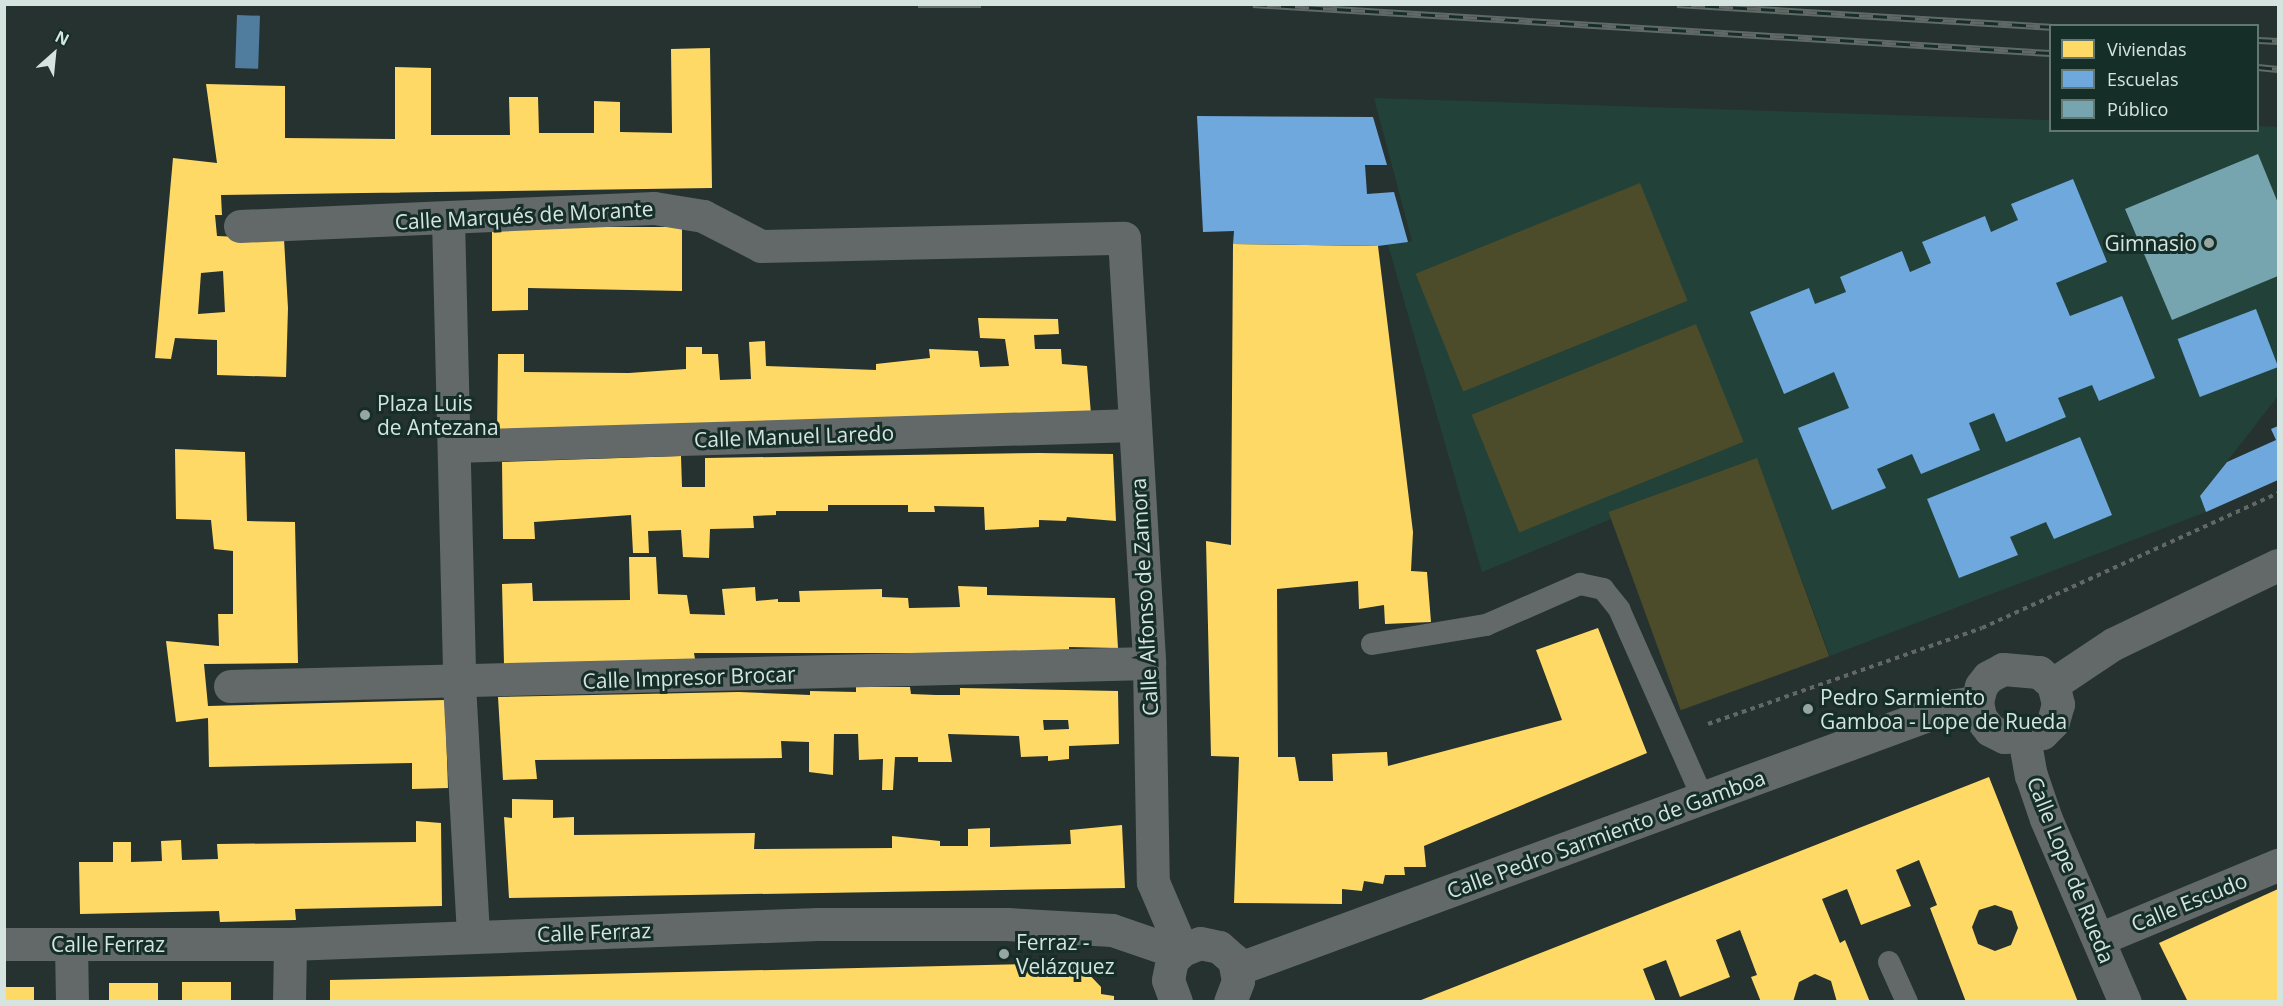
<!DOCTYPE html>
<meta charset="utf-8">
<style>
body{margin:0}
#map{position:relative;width:2283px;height:1006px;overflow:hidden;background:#26322f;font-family:"Open Sans",sans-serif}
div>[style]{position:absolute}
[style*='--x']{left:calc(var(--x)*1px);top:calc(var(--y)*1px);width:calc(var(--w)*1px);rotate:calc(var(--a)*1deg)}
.built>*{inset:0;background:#224139}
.green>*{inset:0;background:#4c4c2a;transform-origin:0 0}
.water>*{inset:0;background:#507c9e;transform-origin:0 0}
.homes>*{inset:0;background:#ffd966;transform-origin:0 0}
.schools>*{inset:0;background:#6fa8dc;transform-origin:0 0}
.public>*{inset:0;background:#76a5af}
.path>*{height:4px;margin-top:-2px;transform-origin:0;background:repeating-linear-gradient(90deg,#616866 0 4.5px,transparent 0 9px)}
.service>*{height:22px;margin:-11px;padding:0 11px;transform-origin:11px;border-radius:11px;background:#626968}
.pedestrian>*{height:33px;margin:-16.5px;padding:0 16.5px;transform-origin:16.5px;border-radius:16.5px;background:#626968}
.minor>*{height:33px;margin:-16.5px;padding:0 16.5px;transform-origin:16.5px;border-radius:16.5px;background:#626968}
.rail>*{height:7px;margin-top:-3.5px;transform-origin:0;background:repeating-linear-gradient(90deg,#162e28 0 14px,#616967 0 28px);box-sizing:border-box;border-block:2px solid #616967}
.dots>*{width:16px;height:16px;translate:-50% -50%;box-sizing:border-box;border:3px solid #162e28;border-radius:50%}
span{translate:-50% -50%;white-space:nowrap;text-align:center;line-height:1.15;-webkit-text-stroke:6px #162e28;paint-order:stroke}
.street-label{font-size:21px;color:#d6e4e0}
.poi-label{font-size:21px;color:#d6e4e0}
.right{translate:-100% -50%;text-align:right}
.left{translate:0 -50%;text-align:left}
.frame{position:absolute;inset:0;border:6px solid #d6e4e0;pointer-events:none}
.legend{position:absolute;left:2049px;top:24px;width:210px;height:108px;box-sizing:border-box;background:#162e28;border:2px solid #637772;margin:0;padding:8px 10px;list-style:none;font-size:18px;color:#d6e4e0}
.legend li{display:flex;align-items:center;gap:12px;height:30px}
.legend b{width:30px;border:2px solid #637772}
.north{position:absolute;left:24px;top:24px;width:60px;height:60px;-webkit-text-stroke:4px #162e28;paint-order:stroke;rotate:27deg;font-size:16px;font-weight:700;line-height:24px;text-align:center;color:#d6e4e0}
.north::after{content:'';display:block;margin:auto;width:21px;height:27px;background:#d6e4e0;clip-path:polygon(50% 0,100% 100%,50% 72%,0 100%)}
</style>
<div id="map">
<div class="built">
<div style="clip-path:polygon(1374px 98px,2050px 120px,2050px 130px,2258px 130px,2258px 126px,2278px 127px,2278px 396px,2200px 496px,2206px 512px,1830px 656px,1757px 459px,1482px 572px,1388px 245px,1412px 241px)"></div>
</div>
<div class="green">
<div style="left:1640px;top:183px;width:127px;height:242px;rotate:68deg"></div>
<div style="left:1696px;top:324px;width:127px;height:242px;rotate:68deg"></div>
<div style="left:1757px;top:458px;width:211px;height:158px;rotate:70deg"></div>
</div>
<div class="water">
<div style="left:237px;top:15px;width:23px;height:53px;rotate:2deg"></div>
</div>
<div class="homes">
<div style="clip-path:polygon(evenodd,710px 48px,712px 188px,221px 195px,222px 215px,215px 215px,217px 236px,284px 239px,288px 308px,286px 377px,217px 375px,217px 340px,175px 338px,171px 359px,155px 358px,173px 158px,217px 163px,206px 84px,285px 86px,285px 138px,395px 139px,395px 67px,431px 68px,431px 135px,510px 135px,509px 97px,538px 97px,539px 133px,594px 133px,594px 101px,620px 102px,620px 132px,672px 133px,671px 49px,710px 48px,223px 271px,225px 312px,198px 314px,201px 273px,223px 271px)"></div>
<div style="clip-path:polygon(492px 227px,682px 227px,682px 291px,528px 288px,528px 310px,492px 311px)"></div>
<div style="clip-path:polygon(1233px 244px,1378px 246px,1413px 532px,1411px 571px,1427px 572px,1431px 622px,1385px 624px,1384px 605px,1359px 609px,1358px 581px,1277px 589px,1278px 757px,1295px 757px,1299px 781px,1333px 781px,1332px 754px,1387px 752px,1388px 766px,1562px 720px,1536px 650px,1598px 628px,1647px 753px,1424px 846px,1426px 867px,1404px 867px,1405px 875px,1385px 875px,1383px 884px,1364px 881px,1362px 891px,1342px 889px,1342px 904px,1234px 903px,1239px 757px,1211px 756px,1206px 541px,1231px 545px)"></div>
<div style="clip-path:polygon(978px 318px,1058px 319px,1059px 334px,1034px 335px,1035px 349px,1061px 349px,1062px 364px,1087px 366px,1091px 414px,497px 433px,498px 354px,524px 354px,524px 372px,629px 373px,686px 369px,686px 347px,702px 347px,702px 354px,718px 354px,720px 380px,751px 379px,749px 342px,765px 341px,766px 366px,876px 370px,876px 364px,930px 358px,929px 349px,978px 351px,980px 367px,1009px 366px,1005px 339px,980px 338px)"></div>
<div style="clip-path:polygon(175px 449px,245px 452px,247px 521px,295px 522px,298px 663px,204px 664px,208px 706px,445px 700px,448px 788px,412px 789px,412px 763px,209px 767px,208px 718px,176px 722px,166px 641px,219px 646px,218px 614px,233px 614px,233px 551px,214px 549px,211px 520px,176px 519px)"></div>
<div style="clip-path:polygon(1039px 453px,1113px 454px,1116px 521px,1067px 517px,1066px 521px,1039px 520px,1039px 527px,985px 530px,984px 507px,934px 506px,935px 512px,908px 512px,908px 505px,828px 505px,828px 511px,776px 511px,776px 515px,753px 516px,754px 528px,710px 529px,709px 558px,683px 557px,681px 530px,648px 531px,649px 553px,633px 553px,631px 515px,534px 522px,535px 539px,503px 539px,502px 462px,681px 456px,682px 487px,705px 487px,705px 458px)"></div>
<div style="clip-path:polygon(629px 557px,656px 557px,658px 594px,687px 595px,690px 614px,725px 615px,722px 589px,755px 587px,756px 601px,778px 599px,778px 602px,800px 602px,799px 591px,882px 589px,882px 597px,908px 598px,909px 608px,960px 607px,958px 586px,987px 587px,987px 595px,1115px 598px,1118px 648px,1069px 647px,1069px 653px,694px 653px,695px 659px,504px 664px,502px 584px,532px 583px,533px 601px,630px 600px)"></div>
<div style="clip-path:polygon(evenodd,856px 687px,910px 687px,911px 694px,936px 695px,960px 695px,960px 688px,1118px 691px,1119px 744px,1069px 746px,1069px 759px,1048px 761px,1048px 756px,1021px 757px,1019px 736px,948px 734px,952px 762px,918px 762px,918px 757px,895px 757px,893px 790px,882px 790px,883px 759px,859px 760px,858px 734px,834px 734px,833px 775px,809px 772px,809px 742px,781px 741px,782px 758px,535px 760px,537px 779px,503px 780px,498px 697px,739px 692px,810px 695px,810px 691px,856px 692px,856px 687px,1043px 720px,1068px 720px,1069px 729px,1044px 730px,1043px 720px)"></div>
<div style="clip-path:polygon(evenodd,1989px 777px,2078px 1002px,1966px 1002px,1930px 908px,1937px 905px,1919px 860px,1896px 870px,1911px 906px,1861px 925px,1847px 889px,1822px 899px,1840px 943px,1845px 940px,1870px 1002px,1837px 1002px,1831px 981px,1815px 974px,1799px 982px,1793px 1002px,1761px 1002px,1751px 977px,1757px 975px,1740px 930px,1716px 940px,1730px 977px,1680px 997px,1666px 960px,1643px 969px,1656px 1002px,1416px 1002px,1989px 777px,1995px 905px,2012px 911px,2018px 928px,2011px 945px,1995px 951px,1978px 944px,1972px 927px,1979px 910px,1995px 905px)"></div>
<div style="clip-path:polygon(512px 799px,553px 800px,553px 818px,574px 817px,574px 835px,755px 833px,754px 849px,892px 848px,892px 836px,940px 841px,940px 846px,968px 846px,968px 829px,990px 828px,990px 847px,1071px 844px,1070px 830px,1122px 825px,1125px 888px,509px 898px,504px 817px,512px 818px)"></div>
<div style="clip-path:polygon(416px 821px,441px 823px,442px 906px,295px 909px,296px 920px,220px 922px,219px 911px,80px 914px,79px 862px,113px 862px,113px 842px,131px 842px,131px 862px,162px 861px,161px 841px,181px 840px,182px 860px,218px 859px,217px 844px,416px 842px)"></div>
<div style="clip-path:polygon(2278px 889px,2278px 1002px,2188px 1002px,2159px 943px)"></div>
<div style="clip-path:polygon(1074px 963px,1074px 970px,1084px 969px,1101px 987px,1101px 994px,1114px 996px,1114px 1002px,330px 1002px,330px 980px)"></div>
<div style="left:182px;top:982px;width:49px;height:20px"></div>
<div style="left:158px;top:983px;width:19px;height:49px;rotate:90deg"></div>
<div style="left:34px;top:987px;width:15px;height:30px;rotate:90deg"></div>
</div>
<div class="schools">
<div style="clip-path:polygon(1197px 116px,1373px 117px,1387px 165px,1365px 165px,1367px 194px,1394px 192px,1408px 242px,1378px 246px,1233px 244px,1234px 231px,1203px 232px)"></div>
<div style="clip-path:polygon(2073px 179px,2107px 262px,2056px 283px,2070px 316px,2122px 296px,2155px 378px,2099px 401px,2092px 385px,2058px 398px,2066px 417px,2006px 442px,1994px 413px,1969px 423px,1980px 450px,1921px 474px,1912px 454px,1877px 469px,1886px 488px,1832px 510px,1798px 428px,1849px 408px,1834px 372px,1784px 394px,1750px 312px,1809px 288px,1815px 304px,1846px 292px,1840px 277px,1902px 251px,1910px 272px,1931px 263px,1922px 242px,1985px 216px,1991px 232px,2018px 220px,2011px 204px)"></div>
<div style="left:2256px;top:309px;width:62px;height:84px;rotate:69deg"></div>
<div style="clip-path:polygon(2278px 426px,2278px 480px,2206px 512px,2200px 496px,2227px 462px,2276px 440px,2271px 429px)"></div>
<div style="clip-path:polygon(2080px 437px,2112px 515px,2054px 539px,2046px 522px,2010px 537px,2018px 555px,1959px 578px,1927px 499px)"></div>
</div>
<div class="public">
<div style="clip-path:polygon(2258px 154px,2278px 203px,2278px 276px,2172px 320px,2125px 209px)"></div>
</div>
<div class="path">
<div style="--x:1708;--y:724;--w:290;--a:-19.3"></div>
<div style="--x:1982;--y:628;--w:325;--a:-24.5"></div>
</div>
<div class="service">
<div style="--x:1372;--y:644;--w:116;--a:-9.5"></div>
<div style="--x:1486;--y:625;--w:103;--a:-23.6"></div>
<div style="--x:1580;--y:584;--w:24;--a:12"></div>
<div style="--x:1603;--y:589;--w:26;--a:51"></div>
<div style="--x:1619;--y:609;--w:208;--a:66.1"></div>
<div style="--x:1889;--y:962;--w:44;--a:65.8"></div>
</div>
<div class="pedestrian">
<div style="--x:71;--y:944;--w:58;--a:89"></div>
</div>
<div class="minor">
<div style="--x:448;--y:219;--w:465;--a:88.6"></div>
<div style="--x:459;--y:684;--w:253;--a:86.8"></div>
<div style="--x:240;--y:226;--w:414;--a:-2.5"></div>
<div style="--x:654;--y:208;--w:50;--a:9.3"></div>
<div style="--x:703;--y:216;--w:65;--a:27.3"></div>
<div style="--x:761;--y:246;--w:363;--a:-1.3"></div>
<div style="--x:1124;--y:238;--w:426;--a:86.6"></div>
<div style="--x:1149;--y:663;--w:219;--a:89"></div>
<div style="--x:1153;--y:882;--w:74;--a:66.9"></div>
<div style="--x:454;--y:446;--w:681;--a:-1.77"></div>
<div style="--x:2003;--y:669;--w:36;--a:5"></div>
<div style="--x:2039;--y:672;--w:18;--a:41"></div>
<div style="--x:2053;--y:684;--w:21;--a:76"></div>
<div style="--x:2058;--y:704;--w:19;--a:106"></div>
<div style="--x:2053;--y:722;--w:16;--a:135"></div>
<div style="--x:2042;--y:733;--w:38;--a:174"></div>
<div style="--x:2004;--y:737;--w:16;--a:-153"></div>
<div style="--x:1990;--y:730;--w:16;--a:-128"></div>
<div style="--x:1980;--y:717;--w:15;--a:-101"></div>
<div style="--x:1977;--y:702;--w:16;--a:-76"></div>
<div style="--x:1981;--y:686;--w:11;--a:-52"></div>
<div style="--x:1988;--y:677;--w:17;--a:-28"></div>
<div style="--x:2053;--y:684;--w:72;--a:-33.7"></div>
<div style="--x:2113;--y:644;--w:183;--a:-25.6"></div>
<div style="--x:230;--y:686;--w:919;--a:-1.43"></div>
<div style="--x:2024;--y:737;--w:39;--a:80"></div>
<div style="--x:2031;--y:775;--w:46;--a:71.2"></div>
<div style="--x:2046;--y:819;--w:199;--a:66.7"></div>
<div style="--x:2099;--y:939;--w:194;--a:-22.5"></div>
<div style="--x:4;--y:944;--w:286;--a:0"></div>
<div style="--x:290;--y:944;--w:528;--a:-2.17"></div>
<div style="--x:818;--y:924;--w:189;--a:0"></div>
<div style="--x:1007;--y:924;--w:105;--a:3.3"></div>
<div style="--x:1112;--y:930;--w:71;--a:18.9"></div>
<div style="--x:1237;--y:969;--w:765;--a:-20.19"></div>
<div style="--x:1955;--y:705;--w:22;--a:-8"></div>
<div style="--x:289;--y:1002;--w:58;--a:-89"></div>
<div style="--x:1176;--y:1002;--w:23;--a:-110"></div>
<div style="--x:1168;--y:980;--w:20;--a:-79"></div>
<div style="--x:1172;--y:960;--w:14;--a:-45"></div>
<div style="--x:1182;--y:950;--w:19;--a:-21"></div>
<div style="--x:1200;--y:943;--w:19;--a:12"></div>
<div style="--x:1219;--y:947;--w:20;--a:41"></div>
<div style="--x:1234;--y:960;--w:21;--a:79"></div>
<div style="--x:1238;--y:981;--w:22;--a:111"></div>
</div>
<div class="rail">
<div style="--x:918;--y:4;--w:63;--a:0"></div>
<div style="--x:1253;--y:4;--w:799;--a:3.52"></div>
<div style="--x:1677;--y:4;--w:374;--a:3.5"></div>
<div style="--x:2258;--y:40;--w:20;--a:3"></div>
<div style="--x:2258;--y:67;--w:20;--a:6"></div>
</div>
<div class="dots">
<div style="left:2209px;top:243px;background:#98a6a2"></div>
<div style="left:365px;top:415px;background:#98a6a2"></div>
<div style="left:1808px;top:709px;background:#98a6a2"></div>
<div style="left:1004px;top:954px;background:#98a6a2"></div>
</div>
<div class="street-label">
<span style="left:524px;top:215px;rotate:-3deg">Calle Marqués de Morante</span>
<span style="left:794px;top:436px;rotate:-2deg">Calle Manuel Laredo</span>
<span style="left:1144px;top:597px;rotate:-93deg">Calle Alfonso de Zamora</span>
<span style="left:689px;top:677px;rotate:-2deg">Calle Impresor Brocar</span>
<span style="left:1606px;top:834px;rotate:-20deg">Calle Pedro Sarmiento de Gamboa</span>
<span style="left:2071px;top:870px;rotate:68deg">Calle Lope de Rueda</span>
<span style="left:2189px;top:902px;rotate:-22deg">Calle Escudo</span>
<span style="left:594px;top:932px;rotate:-2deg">Calle Ferraz</span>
<span style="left:108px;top:944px">Calle Ferraz</span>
</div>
<div class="poi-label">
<span class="right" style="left:2197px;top:243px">Gimnasio</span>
<span class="left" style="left:377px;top:415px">Plaza Luis<br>de Antezana</span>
<span class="left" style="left:1820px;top:709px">Pedro Sarmiento<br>Gamboa - Lope de Rueda</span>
<span class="left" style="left:1016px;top:954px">Ferraz -<br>Velázquez</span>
</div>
<div class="frame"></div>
<ul class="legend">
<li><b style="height:16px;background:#ffd966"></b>Viviendas</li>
<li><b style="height:16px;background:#6fa8dc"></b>Escuelas</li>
<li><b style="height:16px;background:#76a5af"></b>Público</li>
</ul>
<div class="north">N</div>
</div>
